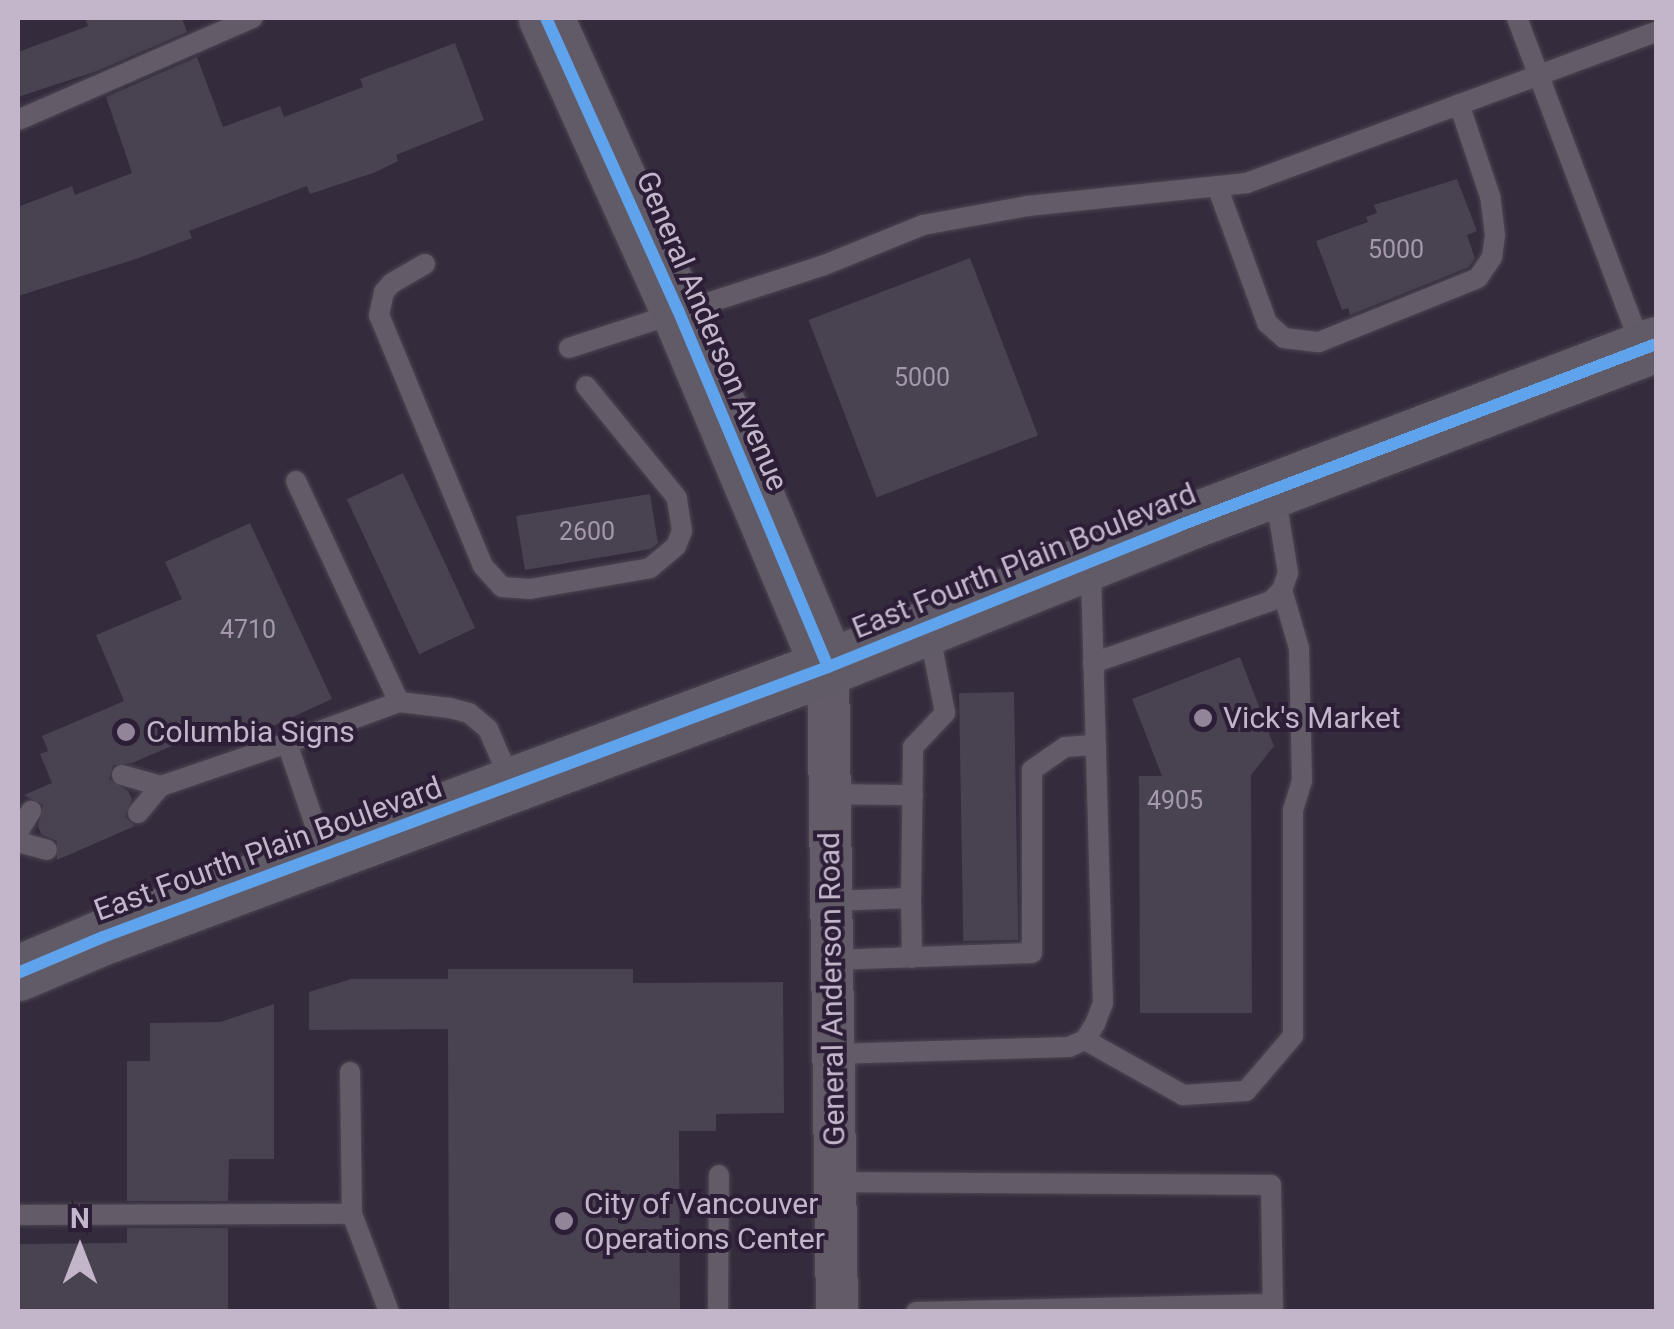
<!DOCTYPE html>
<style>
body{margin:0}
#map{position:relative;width:1674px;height:1329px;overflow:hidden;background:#342b3c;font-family:Roboto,sans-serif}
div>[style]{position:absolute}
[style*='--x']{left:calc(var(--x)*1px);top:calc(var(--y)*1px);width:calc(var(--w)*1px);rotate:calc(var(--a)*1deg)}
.building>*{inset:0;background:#494250;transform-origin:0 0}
.roads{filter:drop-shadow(0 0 2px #4d4652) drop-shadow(0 0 2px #4d4652)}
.lane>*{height:20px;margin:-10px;padding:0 10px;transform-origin:10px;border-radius:10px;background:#635c68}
.street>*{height:42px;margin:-21px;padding:0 21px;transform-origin:21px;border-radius:21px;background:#635c68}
.secondary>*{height:55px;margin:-27.5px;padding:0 27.5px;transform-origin:27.5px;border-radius:27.5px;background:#615a67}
.cycleway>*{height:12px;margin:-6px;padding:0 6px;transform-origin:6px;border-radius:6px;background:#60a3ed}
.dots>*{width:28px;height:28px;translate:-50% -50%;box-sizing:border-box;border:5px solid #2c1e37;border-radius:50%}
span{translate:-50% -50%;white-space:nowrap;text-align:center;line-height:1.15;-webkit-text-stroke:8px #2c1e37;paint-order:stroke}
.number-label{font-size:25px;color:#a499ac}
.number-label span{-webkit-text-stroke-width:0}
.street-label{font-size:30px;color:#c3b6cb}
.poi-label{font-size:30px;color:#c3b6cb}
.left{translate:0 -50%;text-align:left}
.frame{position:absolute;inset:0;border:20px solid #c3b6cb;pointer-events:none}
.north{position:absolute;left:30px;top:1199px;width:100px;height:100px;-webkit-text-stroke:8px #2c1e37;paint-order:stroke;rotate:0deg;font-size:28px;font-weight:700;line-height:40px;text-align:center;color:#c3b6cb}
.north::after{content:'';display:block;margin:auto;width:35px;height:45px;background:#c3b6cb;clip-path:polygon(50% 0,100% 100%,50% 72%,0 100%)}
</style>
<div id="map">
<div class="building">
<div style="clip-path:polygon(85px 18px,182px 18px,187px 32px,97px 71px,18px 97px,18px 52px,88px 26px)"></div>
<div style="clip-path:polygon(455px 43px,484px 120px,396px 155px,398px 161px,376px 172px,310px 194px,307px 186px,189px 231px,192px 238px,136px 259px,18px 296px,18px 207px,72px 186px,75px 195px,132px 173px,106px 97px,197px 57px,223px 127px,280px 106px,284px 117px,363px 87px,360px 79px)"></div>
<div style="clip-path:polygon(1457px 179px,1477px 231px,1467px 235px,1475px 258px,1469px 267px,1350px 315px,1348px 308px,1342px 310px,1316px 241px,1368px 222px,1366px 217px,1377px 213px,1374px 205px)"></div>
<div style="left:970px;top:258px;width:190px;height:173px;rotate:69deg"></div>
<div style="left:403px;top:473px;width:171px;height:62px;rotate:65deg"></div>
<div style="clip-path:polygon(650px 494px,658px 543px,651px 549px,525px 570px,516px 516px)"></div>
<div style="clip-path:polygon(250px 523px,332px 699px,247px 738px,238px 718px,132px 763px,113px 765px,109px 779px,128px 791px,132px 799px,125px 817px,135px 826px,57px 860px,57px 841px,41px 834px,38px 826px,43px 805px,24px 795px,52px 783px,40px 754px,48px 751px,42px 736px,124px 701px,96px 635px,182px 599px,165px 562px)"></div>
<div style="clip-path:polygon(1240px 657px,1274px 746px,1251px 775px,1252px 1013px,1140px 1013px,1139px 776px,1162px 776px,1132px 699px)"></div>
<div style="left:1014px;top:692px;width:248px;height:55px;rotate:89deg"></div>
<div style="clip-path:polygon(448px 969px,633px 969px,633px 983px,783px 982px,784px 1113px,716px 1114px,716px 1131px,679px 1131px,680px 1312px,449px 1312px,448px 1029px,309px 1030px,309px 992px,351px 979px,448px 979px)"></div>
<div style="clip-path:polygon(274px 1004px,274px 1159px,229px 1159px,228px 1201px,127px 1201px,127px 1061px,150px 1061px,150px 1023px,220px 1022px)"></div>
<div style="clip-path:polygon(127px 1228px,228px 1228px,228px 1312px,18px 1312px,18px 1244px,127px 1243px)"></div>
</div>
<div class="roads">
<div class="lane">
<div style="--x:1517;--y:18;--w:352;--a:69.3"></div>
<div style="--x:18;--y:120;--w:256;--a:-23.5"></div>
<div style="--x:1217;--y:186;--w:146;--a:69.9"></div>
<div style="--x:1267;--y:323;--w:23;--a:41"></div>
<div style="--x:1284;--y:338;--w:35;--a:7"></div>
<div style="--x:1319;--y:342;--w:171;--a:-21.9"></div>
<div style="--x:1478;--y:278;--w:25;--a:-56"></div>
<div style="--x:1492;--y:257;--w:22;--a:-82"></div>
<div style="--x:1495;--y:235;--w:39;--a:-97"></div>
<div style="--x:1490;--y:196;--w:97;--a:-108.6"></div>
<div style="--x:425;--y:264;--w:38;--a:150"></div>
<div style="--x:392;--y:283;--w:12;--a:132"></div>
<div style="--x:384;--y:292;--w:24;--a:102"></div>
<div style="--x:379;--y:315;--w:272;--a:67.5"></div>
<div style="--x:483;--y:566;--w:28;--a:48"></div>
<div style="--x:502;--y:587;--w:28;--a:4"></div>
<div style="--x:530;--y:589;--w:122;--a:-9.9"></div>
<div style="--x:650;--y:568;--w:34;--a:-40"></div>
<div style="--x:676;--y:546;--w:16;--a:-68"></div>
<div style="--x:682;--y:531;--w:33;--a:-99"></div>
<div style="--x:677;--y:498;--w:144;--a:-129.1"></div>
<div style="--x:569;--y:348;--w:266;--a:-18"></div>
<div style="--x:822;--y:266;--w:109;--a:-22.1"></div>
<div style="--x:923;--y:225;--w:107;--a:-10.3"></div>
<div style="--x:1028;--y:206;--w:220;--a:-6"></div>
<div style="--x:1247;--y:183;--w:436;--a:-20.3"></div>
<div style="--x:296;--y:481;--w:244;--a:65"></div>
<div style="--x:1093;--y:663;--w:188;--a:-19.2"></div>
<div style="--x:1271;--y:601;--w:16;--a:-45"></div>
<div style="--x:1282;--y:590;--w:18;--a:-71"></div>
<div style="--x:1288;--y:573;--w:81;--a:-99.2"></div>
<div style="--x:122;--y:775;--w:41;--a:15.8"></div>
<div style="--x:830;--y:794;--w:83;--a:0.7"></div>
<div style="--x:138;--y:813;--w:35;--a:-50"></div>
<div style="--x:161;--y:786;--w:133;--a:-18.8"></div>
<div style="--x:18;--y:832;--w:25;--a:-58"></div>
<div style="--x:18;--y:842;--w:30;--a:15"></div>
<div style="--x:325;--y:854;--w:117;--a:-108.9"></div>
<div style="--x:287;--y:743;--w:119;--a:-20.1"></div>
<div style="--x:399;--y:702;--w:51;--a:6.7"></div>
<div style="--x:450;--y:708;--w:20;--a:15"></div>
<div style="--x:469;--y:713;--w:25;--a:40"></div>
<div style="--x:488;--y:729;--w:58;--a:66.5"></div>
<div style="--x:911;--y:898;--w:60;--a:89"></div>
<div style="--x:831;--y:901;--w:80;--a:-2.1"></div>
<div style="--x:911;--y:898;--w:151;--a:-89.2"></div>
<div style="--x:913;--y:747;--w:47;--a:-46.7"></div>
<div style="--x:945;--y:713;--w:85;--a:-100.9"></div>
<div style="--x:832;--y:960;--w:200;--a:-2"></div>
<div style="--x:1032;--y:953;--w:183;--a:-90"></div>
<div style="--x:1032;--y:770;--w:40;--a:-34.9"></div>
<div style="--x:1065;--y:747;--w:31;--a:-4"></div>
<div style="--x:1085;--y:1040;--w:112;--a:29.3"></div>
<div style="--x:1183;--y:1095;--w:63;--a:-3.6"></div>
<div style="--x:1246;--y:1091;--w:72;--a:-49.5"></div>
<div style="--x:1293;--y:1036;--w:226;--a:-90"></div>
<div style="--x:1293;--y:810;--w:30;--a:-73"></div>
<div style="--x:1302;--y:781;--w:133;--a:-91.3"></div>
<div style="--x:1299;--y:648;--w:60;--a:-106.3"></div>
<div style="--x:833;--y:1054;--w:236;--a:-1.7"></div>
<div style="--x:1069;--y:1047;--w:17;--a:-24"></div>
<div style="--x:1085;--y:1040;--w:19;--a:-58"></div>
<div style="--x:1095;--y:1024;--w:22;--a:-69"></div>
<div style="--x:1103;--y:1003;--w:438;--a:-91.6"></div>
<div style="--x:350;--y:1072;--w:142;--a:89.2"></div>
<div style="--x:352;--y:1214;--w:105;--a:69.3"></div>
<div style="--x:835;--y:1182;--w:436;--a:0.4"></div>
<div style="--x:1271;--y:1185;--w:127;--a:89.1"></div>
<div style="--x:18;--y:1215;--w:334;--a:-0.2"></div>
<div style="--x:718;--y:1312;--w:137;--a:-89.6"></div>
<div style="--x:916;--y:1312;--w:357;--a:-1.3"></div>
</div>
<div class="street">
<div style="--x:828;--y:667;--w:645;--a:89.2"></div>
</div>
<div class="secondary">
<div style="--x:546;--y:18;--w:320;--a:65.7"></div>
<div style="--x:678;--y:310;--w:387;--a:67.2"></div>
<div style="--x:18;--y:973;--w:92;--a:-23"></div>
<div style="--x:103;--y:937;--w:774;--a:-20.43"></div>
<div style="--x:828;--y:667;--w:377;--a:-21.9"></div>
<div style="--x:1178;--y:526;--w:511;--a:-20.84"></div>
</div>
</div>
<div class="cycleway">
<div style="--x:546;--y:18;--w:320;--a:65.7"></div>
<div style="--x:678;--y:310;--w:387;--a:67.2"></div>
<div style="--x:18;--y:973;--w:92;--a:-23"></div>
<div style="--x:103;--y:937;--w:774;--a:-20.43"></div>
<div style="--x:828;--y:667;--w:377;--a:-21.9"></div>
<div style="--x:1178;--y:526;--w:511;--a:-20.84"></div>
</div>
<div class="dots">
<div style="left:1203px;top:718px;background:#918599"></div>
<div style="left:126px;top:732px;background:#918599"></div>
<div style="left:564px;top:1221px;background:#918599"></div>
</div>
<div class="number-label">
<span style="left:1396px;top:250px">5000</span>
<span style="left:922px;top:378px">5000</span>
<span style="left:587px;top:532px">2600</span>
<span style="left:248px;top:630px">4710</span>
<span style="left:1175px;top:801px">4905</span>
</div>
<div class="street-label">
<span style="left:712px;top:331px;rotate:67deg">General Anderson Avenue</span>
<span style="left:1024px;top:561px;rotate:-22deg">East Fourth Plain Boulevard</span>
<span style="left:268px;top:849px;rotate:-20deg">East Fourth Plain Boulevard</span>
<span style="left:832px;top:989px;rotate:-91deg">General Anderson Road</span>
</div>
<div class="poi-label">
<span class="left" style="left:1223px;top:718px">Vick's Market</span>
<span class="left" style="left:146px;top:732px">Columbia Signs</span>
<span class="left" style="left:584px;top:1221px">City of Vancouver<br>Operations Center</span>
</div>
<div class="frame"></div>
<div class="north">N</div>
</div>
